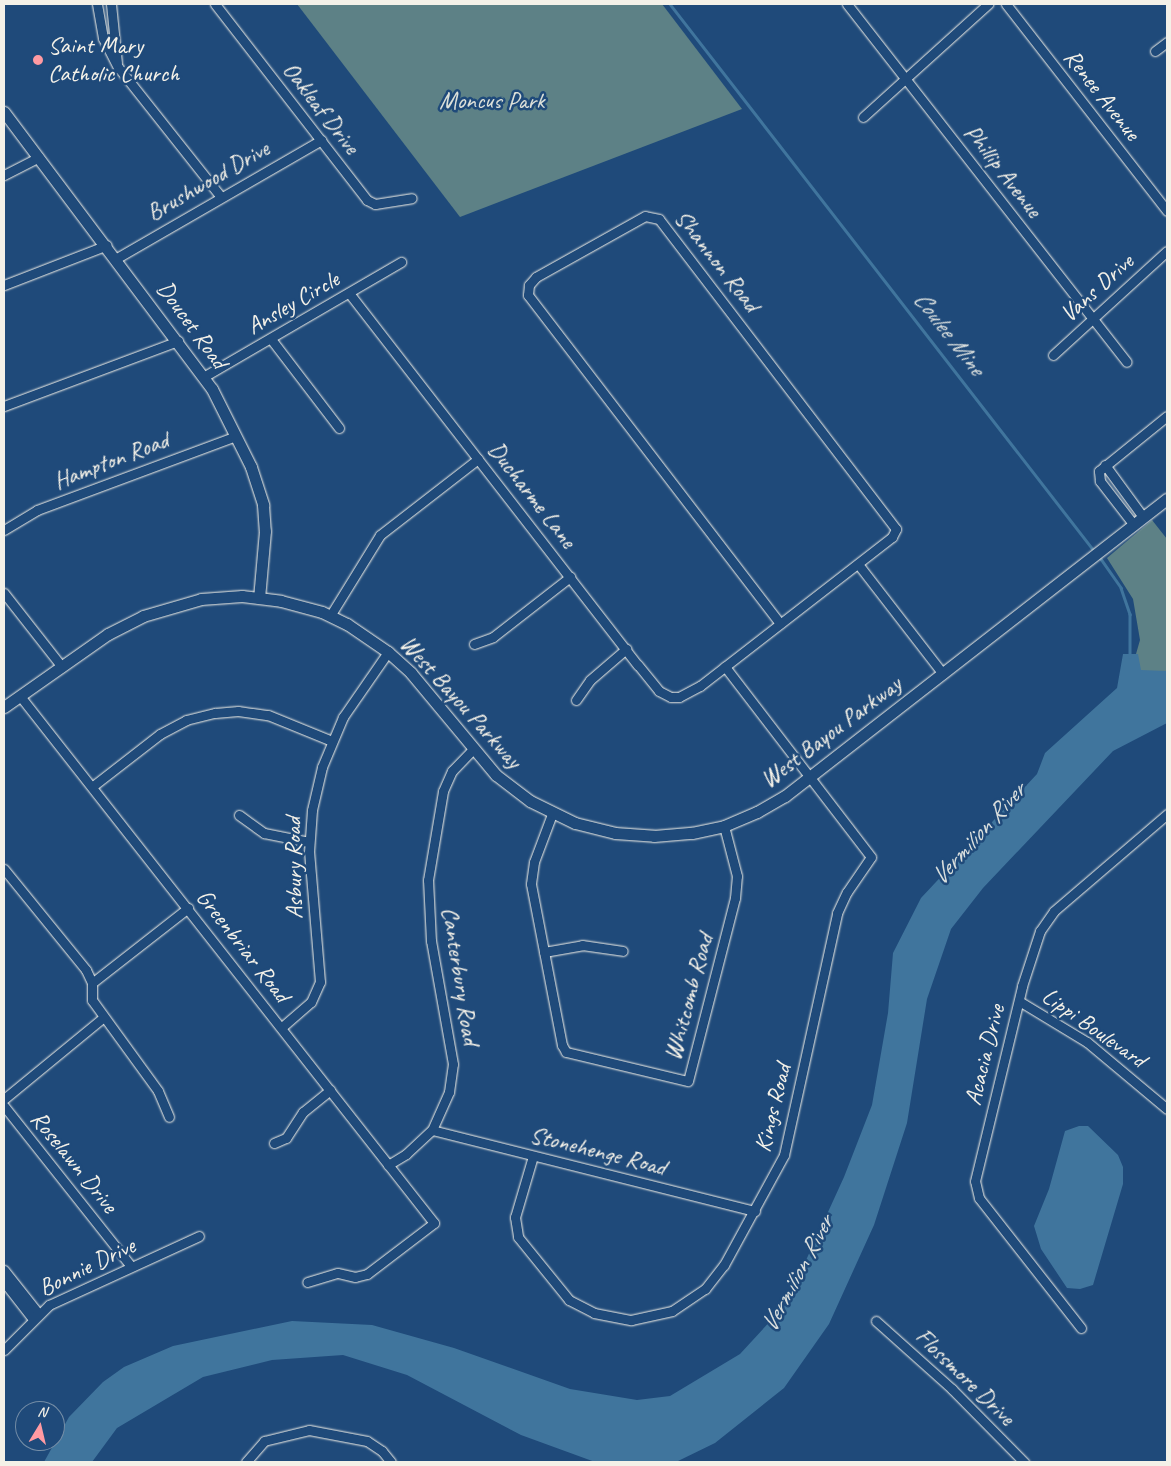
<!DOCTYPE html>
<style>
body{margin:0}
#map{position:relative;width:1171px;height:1466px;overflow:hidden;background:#1f4a7a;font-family:Caveat,sans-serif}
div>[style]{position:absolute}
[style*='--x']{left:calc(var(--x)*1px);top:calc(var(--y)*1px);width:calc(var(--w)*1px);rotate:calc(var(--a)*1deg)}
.green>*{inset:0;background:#5d8186}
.water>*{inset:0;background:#40759d}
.stream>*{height:2.5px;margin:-1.25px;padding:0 1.25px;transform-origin:1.25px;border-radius:1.25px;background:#40759d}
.roads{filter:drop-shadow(0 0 1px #f4f1e8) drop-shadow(0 0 1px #f4f1e8)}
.street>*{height:9px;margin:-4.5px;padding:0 4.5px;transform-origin:4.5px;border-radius:4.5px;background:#1f4a7a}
.secondary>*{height:11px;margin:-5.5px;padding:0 5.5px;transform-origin:5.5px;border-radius:5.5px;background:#1f4a7a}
.dots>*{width:14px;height:14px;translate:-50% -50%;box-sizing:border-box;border:2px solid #1f4a7a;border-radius:50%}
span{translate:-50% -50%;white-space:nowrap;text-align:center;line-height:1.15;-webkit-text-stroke:5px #1f4a7a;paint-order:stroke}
.poi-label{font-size:24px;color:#f4f1e8}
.left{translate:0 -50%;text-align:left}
.street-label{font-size:24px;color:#f4f1e8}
.park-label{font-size:24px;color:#dde0d9}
.water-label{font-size:25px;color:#d9dedd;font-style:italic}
.frame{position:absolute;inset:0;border:5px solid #f4f1e8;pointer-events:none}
.north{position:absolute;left:15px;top:1401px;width:50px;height:50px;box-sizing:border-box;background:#1f4a7a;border:1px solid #748da6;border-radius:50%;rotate:9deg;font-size:14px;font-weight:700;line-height:20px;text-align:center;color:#f4f1e8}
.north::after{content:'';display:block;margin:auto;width:18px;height:22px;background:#ff9aa2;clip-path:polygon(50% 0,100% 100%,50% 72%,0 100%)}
</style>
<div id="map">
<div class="green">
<div style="clip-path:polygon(297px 4px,662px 4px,742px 109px,460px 217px)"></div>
<div style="clip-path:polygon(1152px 520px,1167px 539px,1167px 673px,1139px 673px,1134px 661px,1140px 640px,1133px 599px,1107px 558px)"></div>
</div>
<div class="water">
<div style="clip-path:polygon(1123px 654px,1138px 654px,1141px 670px,1167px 671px,1167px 723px,1113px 751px,983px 888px,951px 929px,927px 999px,907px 1123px,874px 1225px,829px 1324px,784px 1388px,715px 1443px,676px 1462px,595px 1462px,521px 1435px,407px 1375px,343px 1355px,272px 1360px,203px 1377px,117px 1428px,92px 1462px,44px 1462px,69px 1417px,103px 1382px,124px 1367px,173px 1346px,292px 1321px,372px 1325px,454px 1348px,570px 1389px,637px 1400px,670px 1396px,740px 1354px,786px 1304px,844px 1177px,872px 1105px,888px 1013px,893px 953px,921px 898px,1037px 774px,1045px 753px,1117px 688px)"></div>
<div style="clip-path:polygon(1079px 1126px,1088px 1126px,1118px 1155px,1123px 1167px,1123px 1184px,1093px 1285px,1080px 1289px,1067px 1288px,1041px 1249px,1034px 1226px,1049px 1189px,1065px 1131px)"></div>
</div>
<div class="stream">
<div style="--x:670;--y:4;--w:693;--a:52.2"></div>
<div style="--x:1099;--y:556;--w:39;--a:55"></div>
<div style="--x:1121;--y:588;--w:28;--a:71"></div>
<div style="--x:1130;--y:614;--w:43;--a:90"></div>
</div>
<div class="roads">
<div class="street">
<div style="--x:97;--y:4;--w:35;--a:80"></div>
<div style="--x:103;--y:38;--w:33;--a:63"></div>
<div style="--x:118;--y:67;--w:166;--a:51.6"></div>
<div style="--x:111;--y:4;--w:59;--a:84.2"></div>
<div style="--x:215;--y:4;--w:248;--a:52.2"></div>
<div style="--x:367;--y:200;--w:9;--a:27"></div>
<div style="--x:375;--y:204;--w:37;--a:-9"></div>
<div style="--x:847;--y:4;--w:454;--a:52"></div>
<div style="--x:1006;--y:4;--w:262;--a:52.1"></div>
<div style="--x:1155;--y:51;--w:15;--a:-37"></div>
<div style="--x:863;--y:117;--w:169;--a:-42.1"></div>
<div style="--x:4;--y:175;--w:39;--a:-27"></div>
<div style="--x:117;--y:258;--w:236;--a:-30"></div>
<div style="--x:4;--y:285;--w:110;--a:-21.2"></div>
<div style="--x:349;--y:293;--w:471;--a:52.2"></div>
<div style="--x:638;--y:665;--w:33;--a:51"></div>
<div style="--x:659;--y:691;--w:13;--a:27"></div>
<div style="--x:671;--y:697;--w:8;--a:0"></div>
<div style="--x:679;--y:697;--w:24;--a:-28"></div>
<div style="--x:700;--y:686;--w:243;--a:-37.8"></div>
<div style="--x:892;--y:537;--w:9;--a:-63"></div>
<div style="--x:896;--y:529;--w:390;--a:-127.4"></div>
<div style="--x:659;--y:219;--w:14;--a:-168"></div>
<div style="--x:645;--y:216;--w:125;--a:150.8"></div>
<div style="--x:536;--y:277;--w:11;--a:131"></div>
<div style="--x:529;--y:285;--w:10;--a:96"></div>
<div style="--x:528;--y:295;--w:414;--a:52.5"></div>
<div style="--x:271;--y:339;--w:112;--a:52.6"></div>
<div style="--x:1053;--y:355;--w:154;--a:-42.4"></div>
<div style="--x:205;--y:376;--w:227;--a:-30.2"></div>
<div style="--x:4;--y:406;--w:186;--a:-20.5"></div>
<div style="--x:1105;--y:465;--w:64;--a:53.8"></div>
<div style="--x:1134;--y:525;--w:56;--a:-127.7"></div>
<div style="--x:1100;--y:481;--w:10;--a:-96"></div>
<div style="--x:1099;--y:471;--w:87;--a:-39"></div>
<div style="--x:4;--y:530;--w:39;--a:-31"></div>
<div style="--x:37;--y:510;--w:212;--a:-20.4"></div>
<div style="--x:858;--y:564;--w:139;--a:52.3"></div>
<div style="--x:4;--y:593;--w:94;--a:51.9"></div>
<div style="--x:330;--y:616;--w:95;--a:-58.3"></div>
<div style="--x:380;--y:535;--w:124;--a:-37.8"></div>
<div style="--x:474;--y:644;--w:20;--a:-20"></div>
<div style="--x:493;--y:637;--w:98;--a:-37.9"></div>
<div style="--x:20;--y:696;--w:670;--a:51.85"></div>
<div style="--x:434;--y:1223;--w:84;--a:142.7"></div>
<div style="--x:367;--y:1274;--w:12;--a:166"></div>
<div style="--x:355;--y:1277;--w:18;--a:-167"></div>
<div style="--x:337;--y:1273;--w:31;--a:163"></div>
<div style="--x:576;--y:700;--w:24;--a:-55"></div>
<div style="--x:590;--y:680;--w:48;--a:-40.7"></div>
<div style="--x:93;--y:786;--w:85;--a:-37.8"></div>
<div style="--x:160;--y:734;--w:30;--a:-28"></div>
<div style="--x:186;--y:720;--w:30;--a:-14"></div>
<div style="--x:215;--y:713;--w:23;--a:-5"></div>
<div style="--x:238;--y:711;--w:30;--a:8"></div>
<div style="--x:268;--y:715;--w:69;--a:22.1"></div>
<div style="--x:552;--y:814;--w:51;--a:110.6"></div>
<div style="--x:534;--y:862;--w:22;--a:98"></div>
<div style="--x:531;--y:884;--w:164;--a:79.1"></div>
<div style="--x:562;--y:1045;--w:8;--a:60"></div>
<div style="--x:566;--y:1052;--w:125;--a:13.4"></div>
<div style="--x:688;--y:1081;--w:189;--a:-75.6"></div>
<div style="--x:735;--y:898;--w:22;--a:-85"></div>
<div style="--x:737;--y:876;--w:52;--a:-104.6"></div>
<div style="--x:239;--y:815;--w:31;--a:36"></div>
<div style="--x:264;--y:833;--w:46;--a:11.3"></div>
<div style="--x:4;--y:869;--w:130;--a:50.9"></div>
<div style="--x:86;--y:970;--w:14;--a:65"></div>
<div style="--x:92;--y:983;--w:17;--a:90"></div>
<div style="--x:92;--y:1000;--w:112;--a:54"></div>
<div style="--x:158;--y:1091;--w:28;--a:67"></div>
<div style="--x:544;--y:952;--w:39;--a:-10"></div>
<div style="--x:582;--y:945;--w:41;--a:8.3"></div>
<div style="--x:92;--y:983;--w:122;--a:-38"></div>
<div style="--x:1019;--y:1001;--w:79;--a:31.1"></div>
<div style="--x:1087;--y:1042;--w:104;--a:39.9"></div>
<div style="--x:282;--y:1027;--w:38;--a:-41"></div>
<div style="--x:311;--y:1002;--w:22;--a:-66"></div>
<div style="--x:320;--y:982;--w:130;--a:-94.8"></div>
<div style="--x:309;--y:852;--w:42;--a:-85.9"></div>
<div style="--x:312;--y:810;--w:44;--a:-76.9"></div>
<div style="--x:322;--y:767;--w:54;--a:-67.2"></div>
<div style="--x:343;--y:717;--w:79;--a:-55.3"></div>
<div style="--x:4;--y:1099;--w:129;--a:-39.4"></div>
<div style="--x:4;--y:1106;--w:204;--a:51.6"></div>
<div style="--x:432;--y:1130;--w:333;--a:14.1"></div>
<div style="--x:274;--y:1143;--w:13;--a:-23"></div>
<div style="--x:286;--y:1138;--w:31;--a:-57"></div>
<div style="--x:303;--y:1112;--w:35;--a:-39"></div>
<div style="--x:533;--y:1156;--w:64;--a:106.4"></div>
<div style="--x:515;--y:1217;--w:20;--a:81"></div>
<div style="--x:518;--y:1237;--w:81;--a:51"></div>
<div style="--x:569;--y:1300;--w:28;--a:27"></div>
<div style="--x:594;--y:1313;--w:38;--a:11"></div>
<div style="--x:631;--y:1320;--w:42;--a:-12.4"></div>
<div style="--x:672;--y:1311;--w:40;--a:-34"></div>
<div style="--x:705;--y:1289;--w:31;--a:-52"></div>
<div style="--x:724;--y:1265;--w:125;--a:-61.4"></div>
<div style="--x:784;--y:1155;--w:248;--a:-77.6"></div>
<div style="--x:837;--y:913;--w:23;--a:-65"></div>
<div style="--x:847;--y:892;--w:42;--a:-55.6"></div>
<div style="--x:871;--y:857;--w:240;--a:-127.5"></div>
<div style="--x:388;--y:1165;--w:21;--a:-31"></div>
<div style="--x:406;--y:1154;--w:35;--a:-43"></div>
<div style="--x:432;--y:1130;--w:42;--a:-65.9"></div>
<div style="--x:449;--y:1092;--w:28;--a:-82"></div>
<div style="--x:453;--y:1064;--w:125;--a:-100.1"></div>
<div style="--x:431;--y:941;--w:61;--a:-92.8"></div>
<div style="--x:428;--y:880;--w:90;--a:-80.4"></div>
<div style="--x:443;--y:791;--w:22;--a:-66"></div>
<div style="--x:452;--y:771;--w:29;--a:-46"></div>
<div style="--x:4;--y:1270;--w:55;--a:51.7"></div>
<div style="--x:4;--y:1282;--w:46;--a:52.1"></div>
<div style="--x:876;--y:1321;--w:102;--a:41.8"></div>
<div style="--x:952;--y:1389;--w:103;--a:45.4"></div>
<div style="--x:1081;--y:1328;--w:165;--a:-128.1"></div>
<div style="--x:979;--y:1198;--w:17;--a:-103"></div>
<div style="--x:975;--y:1181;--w:201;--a:-76.4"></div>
<div style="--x:1022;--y:986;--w:58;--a:-71.9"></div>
<div style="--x:1040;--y:931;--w:24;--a:-55"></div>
<div style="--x:1054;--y:911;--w:149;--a:-40.6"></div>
<div style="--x:4;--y:1350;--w:64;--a:-45"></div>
<div style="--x:49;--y:1305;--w:165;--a:-24.7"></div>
<div style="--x:246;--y:1462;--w:28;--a:-49"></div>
<div style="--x:264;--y:1441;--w:46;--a:-13.7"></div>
<div style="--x:309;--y:1430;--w:59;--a:10.7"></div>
<div style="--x:367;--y:1441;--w:18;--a:34"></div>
<div style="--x:382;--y:1451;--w:14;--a:51"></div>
</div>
<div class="secondary">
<div style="--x:4;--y:112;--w:346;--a:53.1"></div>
<div style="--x:212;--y:389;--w:87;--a:63.4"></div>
<div style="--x:251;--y:467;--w:40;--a:72"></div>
<div style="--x:263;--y:505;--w:26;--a:86"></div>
<div style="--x:265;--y:531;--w:67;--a:95.1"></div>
<div style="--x:4;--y:707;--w:127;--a:-35.1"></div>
<div style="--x:108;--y:634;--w:39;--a:-27"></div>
<div style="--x:143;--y:616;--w:60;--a:-16.3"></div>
<div style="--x:201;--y:599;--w:41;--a:-4.2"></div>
<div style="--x:242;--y:596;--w:39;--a:7"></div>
<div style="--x:281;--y:601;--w:42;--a:15"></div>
<div style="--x:322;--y:612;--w:28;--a:26"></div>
<div style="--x:347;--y:624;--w:50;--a:34.3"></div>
<div style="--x:388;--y:652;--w:31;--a:42"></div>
<div style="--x:411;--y:673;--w:133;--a:50.2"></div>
<div style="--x:496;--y:775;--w:43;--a:37.4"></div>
<div style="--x:530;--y:801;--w:50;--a:26.1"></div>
<div style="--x:575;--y:823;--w:41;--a:14"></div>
<div style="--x:615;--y:833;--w:39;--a:4"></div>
<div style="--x:654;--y:836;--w:38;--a:-5"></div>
<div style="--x:692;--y:833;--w:33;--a:-12"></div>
<div style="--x:724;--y:826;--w:36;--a:-23"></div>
<div style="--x:757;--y:812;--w:32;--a:-30"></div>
<div style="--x:785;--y:796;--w:484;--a:-37.9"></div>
</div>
</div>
<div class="dots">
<div style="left:38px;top:60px;background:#ff9aa2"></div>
</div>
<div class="poi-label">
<span class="left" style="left:48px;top:60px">Saint Mary<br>Catholic Church</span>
</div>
<div class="street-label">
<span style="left:1102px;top:95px;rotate:52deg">Renee Avenue</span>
<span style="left:321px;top:108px;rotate:52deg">Oakleaf Drive</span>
<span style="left:1003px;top:171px;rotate:52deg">Phillip Avenue</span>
<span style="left:208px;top:181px;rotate:-30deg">Brushwood Drive</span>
<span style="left:717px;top:261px;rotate:52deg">Shannon Road</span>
<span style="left:1097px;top:288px;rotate:-42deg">Vans Drive</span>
<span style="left:293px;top:303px;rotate:-30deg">Ansley Circle</span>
<span style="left:192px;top:325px;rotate:54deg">Doucet Road</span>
<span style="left:111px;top:461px;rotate:-21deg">Hampton Road</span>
<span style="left:532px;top:495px;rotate:52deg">Ducharme Lane</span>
<span style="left:461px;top:702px;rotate:48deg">West Bayou Parkway</span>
<span style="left:831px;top:732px;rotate:-37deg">West Bayou Parkway</span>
<span style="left:294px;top:868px;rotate:-91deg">Asbury Road</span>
<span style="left:243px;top:946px;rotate:52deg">Greenbriar Road</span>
<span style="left:460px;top:976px;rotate:81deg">Canterbury Road</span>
<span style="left:689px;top:997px;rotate:-75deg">Whitcomb Road</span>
<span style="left:1094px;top:1028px;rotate:35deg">Lippi Boulevard</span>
<span style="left:985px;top:1055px;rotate:-76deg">Acacia Drive</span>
<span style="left:773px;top:1108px;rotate:-76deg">Kings Road</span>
<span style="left:598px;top:1151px;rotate:14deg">Stonehenge Road</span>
<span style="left:74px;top:1162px;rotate:51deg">Roselawn Drive</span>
<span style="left:87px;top:1267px;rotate:-26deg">Bonnie Drive</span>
<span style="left:965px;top:1377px;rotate:44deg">Flossmore Drive</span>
</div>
<div class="park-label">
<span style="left:492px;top:101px">Moncus Park</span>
</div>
<div class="water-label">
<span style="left:949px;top:333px;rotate:52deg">Coulee Mine</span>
<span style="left:978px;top:834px;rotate:-48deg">Vermilion River</span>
<span style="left:797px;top:1274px;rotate:-62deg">Vermilion River</span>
</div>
<div class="frame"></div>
<div class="north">N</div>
</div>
